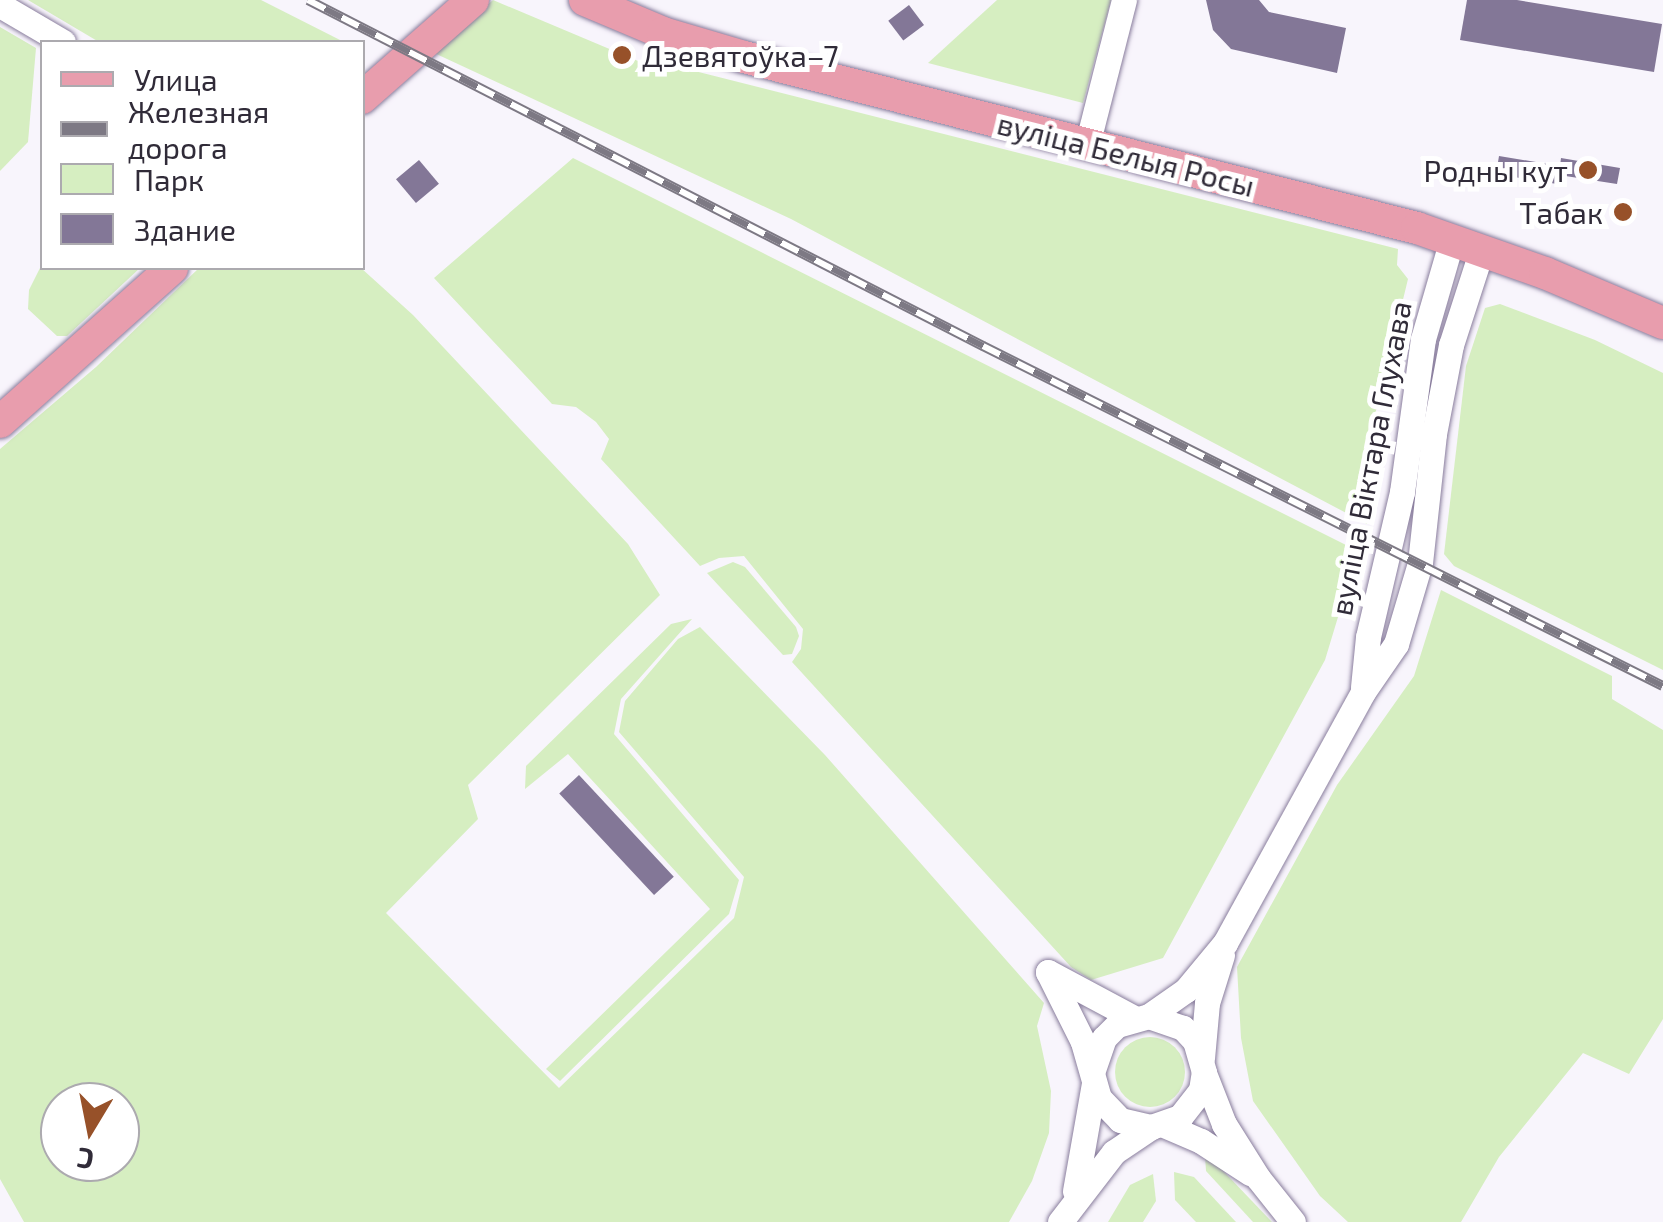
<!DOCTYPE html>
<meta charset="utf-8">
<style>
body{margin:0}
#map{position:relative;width:1663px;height:1222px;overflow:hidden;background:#f8f5fc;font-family:"Exo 2",sans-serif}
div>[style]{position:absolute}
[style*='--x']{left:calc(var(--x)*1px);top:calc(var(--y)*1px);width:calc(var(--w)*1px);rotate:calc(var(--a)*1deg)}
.green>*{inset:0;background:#d6eec1}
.round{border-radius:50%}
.building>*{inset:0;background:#837797;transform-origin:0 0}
.roads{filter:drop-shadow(0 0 2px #897d9d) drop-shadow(0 0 2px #897d9d)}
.minor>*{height:25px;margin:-12.5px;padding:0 12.5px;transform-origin:12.5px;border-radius:12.5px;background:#fff}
.major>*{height:32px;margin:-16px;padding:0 16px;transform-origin:16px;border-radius:16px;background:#e89dad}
.rail>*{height:10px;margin-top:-5px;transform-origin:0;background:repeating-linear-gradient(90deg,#fff 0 19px,#7d7984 0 38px);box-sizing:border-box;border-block:2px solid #7d7984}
.dots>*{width:28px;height:28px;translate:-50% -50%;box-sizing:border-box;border:5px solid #fff;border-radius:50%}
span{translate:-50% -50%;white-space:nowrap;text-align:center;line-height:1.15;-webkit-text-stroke:10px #fff;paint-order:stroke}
.poi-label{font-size:30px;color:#302b38}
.left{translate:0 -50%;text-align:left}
.right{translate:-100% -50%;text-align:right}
.street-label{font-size:30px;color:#302b38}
.legend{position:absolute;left:40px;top:40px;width:325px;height:230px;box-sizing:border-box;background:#fff;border:2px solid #acaaaf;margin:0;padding:12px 18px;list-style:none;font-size:30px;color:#302b38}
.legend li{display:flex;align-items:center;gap:20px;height:50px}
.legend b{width:50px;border:2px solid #acaaaf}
.north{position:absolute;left:40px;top:1082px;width:100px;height:100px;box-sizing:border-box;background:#fff;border:2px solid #acaaaf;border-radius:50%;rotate:190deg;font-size:28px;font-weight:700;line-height:40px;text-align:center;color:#302b38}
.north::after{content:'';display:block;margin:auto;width:35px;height:45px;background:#975129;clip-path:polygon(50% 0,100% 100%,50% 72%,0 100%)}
</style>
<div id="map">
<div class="green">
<div style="clip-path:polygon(28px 0,261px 0,344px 42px,99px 42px)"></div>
<div style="clip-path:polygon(493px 0,657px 69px,663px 63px,1398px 249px,1397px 265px,1408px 279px,1374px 419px,1367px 524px,791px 219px,432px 52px)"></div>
<div style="clip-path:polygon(997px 0,1111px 0,1083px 103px,928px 63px)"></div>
<div style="clip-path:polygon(0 27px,36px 48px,28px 142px,0 171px)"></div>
<div style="clip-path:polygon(573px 158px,1358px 551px,1325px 660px,1163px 958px,1091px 980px,1071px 967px,792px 662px,801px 649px,803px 629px,744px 556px,719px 558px,700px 566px,601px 459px,609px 439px,596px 422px,576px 407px,552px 404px,434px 278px)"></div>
<div style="clip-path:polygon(42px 264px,42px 268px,140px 268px,67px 336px,57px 336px,28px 309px,29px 290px)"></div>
<div style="clip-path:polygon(evenodd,199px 268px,361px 268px,413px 315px,628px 544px,660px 595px,468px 785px,478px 819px,386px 913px,559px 1088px,734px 918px,744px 877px,619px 732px,625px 701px,678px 639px,700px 627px,825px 755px,1044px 1003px,1037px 1026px,1051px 1091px,1049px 1133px,1032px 1181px,1009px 1222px,24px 1222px,0 1179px,0 449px,96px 367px,199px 268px,60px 1102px,120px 1102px,120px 1162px,60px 1162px,60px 1102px)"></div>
<div style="clip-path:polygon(1500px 304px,1595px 340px,1663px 373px,1663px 670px,1454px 566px,1444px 554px,1466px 366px,1485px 308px)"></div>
<div style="clip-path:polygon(733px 562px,745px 567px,796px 627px,799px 636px,792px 654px,783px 655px,707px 573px)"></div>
<div style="clip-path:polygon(1441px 590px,1612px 676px,1612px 699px,1663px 730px,1663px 1019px,1629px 1074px,1583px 1053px,1499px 1157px,1461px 1222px,1348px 1222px,1320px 1196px,1253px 1101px,1241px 1038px,1237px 967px,1337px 785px,1414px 676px)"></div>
<div style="clip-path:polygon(692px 619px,621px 699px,614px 734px,739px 880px,729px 914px,560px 1081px,546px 1069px,710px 909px,568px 754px,525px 789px,526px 766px,671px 624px)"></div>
<div class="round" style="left:1115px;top:1037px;width:70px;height:70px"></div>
<div style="clip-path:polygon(1205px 1156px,1209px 1156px,1272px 1222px,1253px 1222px,1206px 1171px)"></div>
<div style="clip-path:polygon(1174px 1172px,1194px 1177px,1236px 1222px,1196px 1222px,1175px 1200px)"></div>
<div style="clip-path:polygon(1153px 1174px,1156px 1201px,1143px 1222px,1108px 1222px,1130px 1185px)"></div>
</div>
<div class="building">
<div style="clip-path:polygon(1206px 0,1259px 0,1269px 12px,1346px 28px,1337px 73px,1231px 49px,1213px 30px)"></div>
<div style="clip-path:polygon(1467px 0,1517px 0,1662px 24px,1654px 72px,1460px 40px)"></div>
<div style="left:909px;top:5px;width:25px;height:26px;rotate:53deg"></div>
<div style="clip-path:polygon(1499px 156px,1560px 166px,1561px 158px,1620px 168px,1617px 184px,1559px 175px,1557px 184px,1496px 174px)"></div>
<div style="left:419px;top:160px;width:31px;height:30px;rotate:50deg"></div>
<div style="left:579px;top:775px;width:139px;height:27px;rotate:47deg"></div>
</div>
<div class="roads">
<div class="minor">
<div style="--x:0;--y:5;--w:73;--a:30.4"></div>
<div style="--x:1087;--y:145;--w:150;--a:-75.7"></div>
<div style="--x:1363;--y:687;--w:50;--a:-84.3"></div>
<div style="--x:1368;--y:637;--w:149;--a:-76.8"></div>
<div style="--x:1402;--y:492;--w:154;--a:-82.2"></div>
<div style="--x:1423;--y:339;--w:104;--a:-73.8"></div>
<div style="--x:1048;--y:972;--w:78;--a:63.4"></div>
<div style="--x:1083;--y:1042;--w:58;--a:74.1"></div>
<div style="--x:1099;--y:1098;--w:30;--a:46"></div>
<div style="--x:1120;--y:1120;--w:32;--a:13"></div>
<div style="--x:1151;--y:1127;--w:31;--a:-19"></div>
<div style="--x:1180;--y:1117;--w:34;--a:-52"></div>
<div style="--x:1201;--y:1090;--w:18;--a:-81"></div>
<div style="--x:1204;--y:1072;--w:32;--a:-106"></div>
<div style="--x:1195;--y:1041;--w:18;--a:-133"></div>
<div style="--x:1183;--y:1028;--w:36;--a:-161"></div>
<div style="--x:1149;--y:1016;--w:33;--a:164"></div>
<div style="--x:1117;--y:1025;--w:18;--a:135"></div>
<div style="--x:1104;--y:1038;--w:36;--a:109"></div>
<div style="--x:1048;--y:972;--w:98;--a:28.1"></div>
<div style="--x:1149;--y:1016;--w:45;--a:-35.1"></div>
<div style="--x:1186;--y:990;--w:61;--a:-50.3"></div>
<div style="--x:1225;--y:943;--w:286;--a:-61.2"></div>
<div style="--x:1363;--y:692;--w:58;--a:-55.5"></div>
<div style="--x:1396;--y:644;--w:84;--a:-73.5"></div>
<div style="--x:1420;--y:563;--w:130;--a:-83.8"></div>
<div style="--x:1434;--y:434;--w:91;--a:-79.2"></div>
<div style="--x:1451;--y:345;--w:101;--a:-72.1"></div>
<div style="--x:1202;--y:1058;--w:55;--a:-84.8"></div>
<div style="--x:1207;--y:1003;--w:50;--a:-72.6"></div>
<div style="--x:1204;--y:1073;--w:55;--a:68.6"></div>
<div style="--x:1224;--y:1124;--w:64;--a:57.8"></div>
<div style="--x:1258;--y:1178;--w:56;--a:51.5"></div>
<div style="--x:1164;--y:1125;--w:40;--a:23.4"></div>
<div style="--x:1201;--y:1141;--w:59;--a:33.1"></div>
<div style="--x:1075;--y:1191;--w:110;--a:-80"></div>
<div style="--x:1060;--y:1222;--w:88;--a:-52.4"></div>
<div style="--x:1114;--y:1152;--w:45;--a:-34"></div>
</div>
<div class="major">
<div style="--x:585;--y:0;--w:85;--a:22.9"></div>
<div style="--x:663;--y:33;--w:84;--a:16.5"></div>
<div style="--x:744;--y:57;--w:694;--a:14.26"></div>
<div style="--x:1417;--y:228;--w:136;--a:19.4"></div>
<div style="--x:1545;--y:273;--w:128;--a:23"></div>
<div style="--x:362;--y:98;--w:148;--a:-41.4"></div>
<div style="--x:0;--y:422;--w:231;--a:-41.8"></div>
</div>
</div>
<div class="rail">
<div style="--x:308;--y:0;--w:759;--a:27.14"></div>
<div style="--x:983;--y:346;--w:760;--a:26.57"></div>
</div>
<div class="dots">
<div style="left:622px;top:55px;background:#975129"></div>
<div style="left:1588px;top:170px;background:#975129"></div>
<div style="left:1623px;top:212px;background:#975129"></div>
</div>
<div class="poi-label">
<span class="left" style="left:642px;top:55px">Дзевятоўка–7</span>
<span class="right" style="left:1568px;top:170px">Родны кут</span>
<span class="right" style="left:1603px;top:212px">Табак</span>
</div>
<div class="street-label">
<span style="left:1126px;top:154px;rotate:14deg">вуліца Белыя Росы</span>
<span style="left:1370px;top:458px;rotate:-79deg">вуліца Віктара Глухава</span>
</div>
<ul class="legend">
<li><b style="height:12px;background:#e89dad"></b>Улица</li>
<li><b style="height:12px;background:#7d7984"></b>Железная дорога</li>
<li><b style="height:28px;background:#d6eec1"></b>Парк</li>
<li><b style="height:28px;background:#837797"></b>Здание</li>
</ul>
<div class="north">С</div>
</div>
